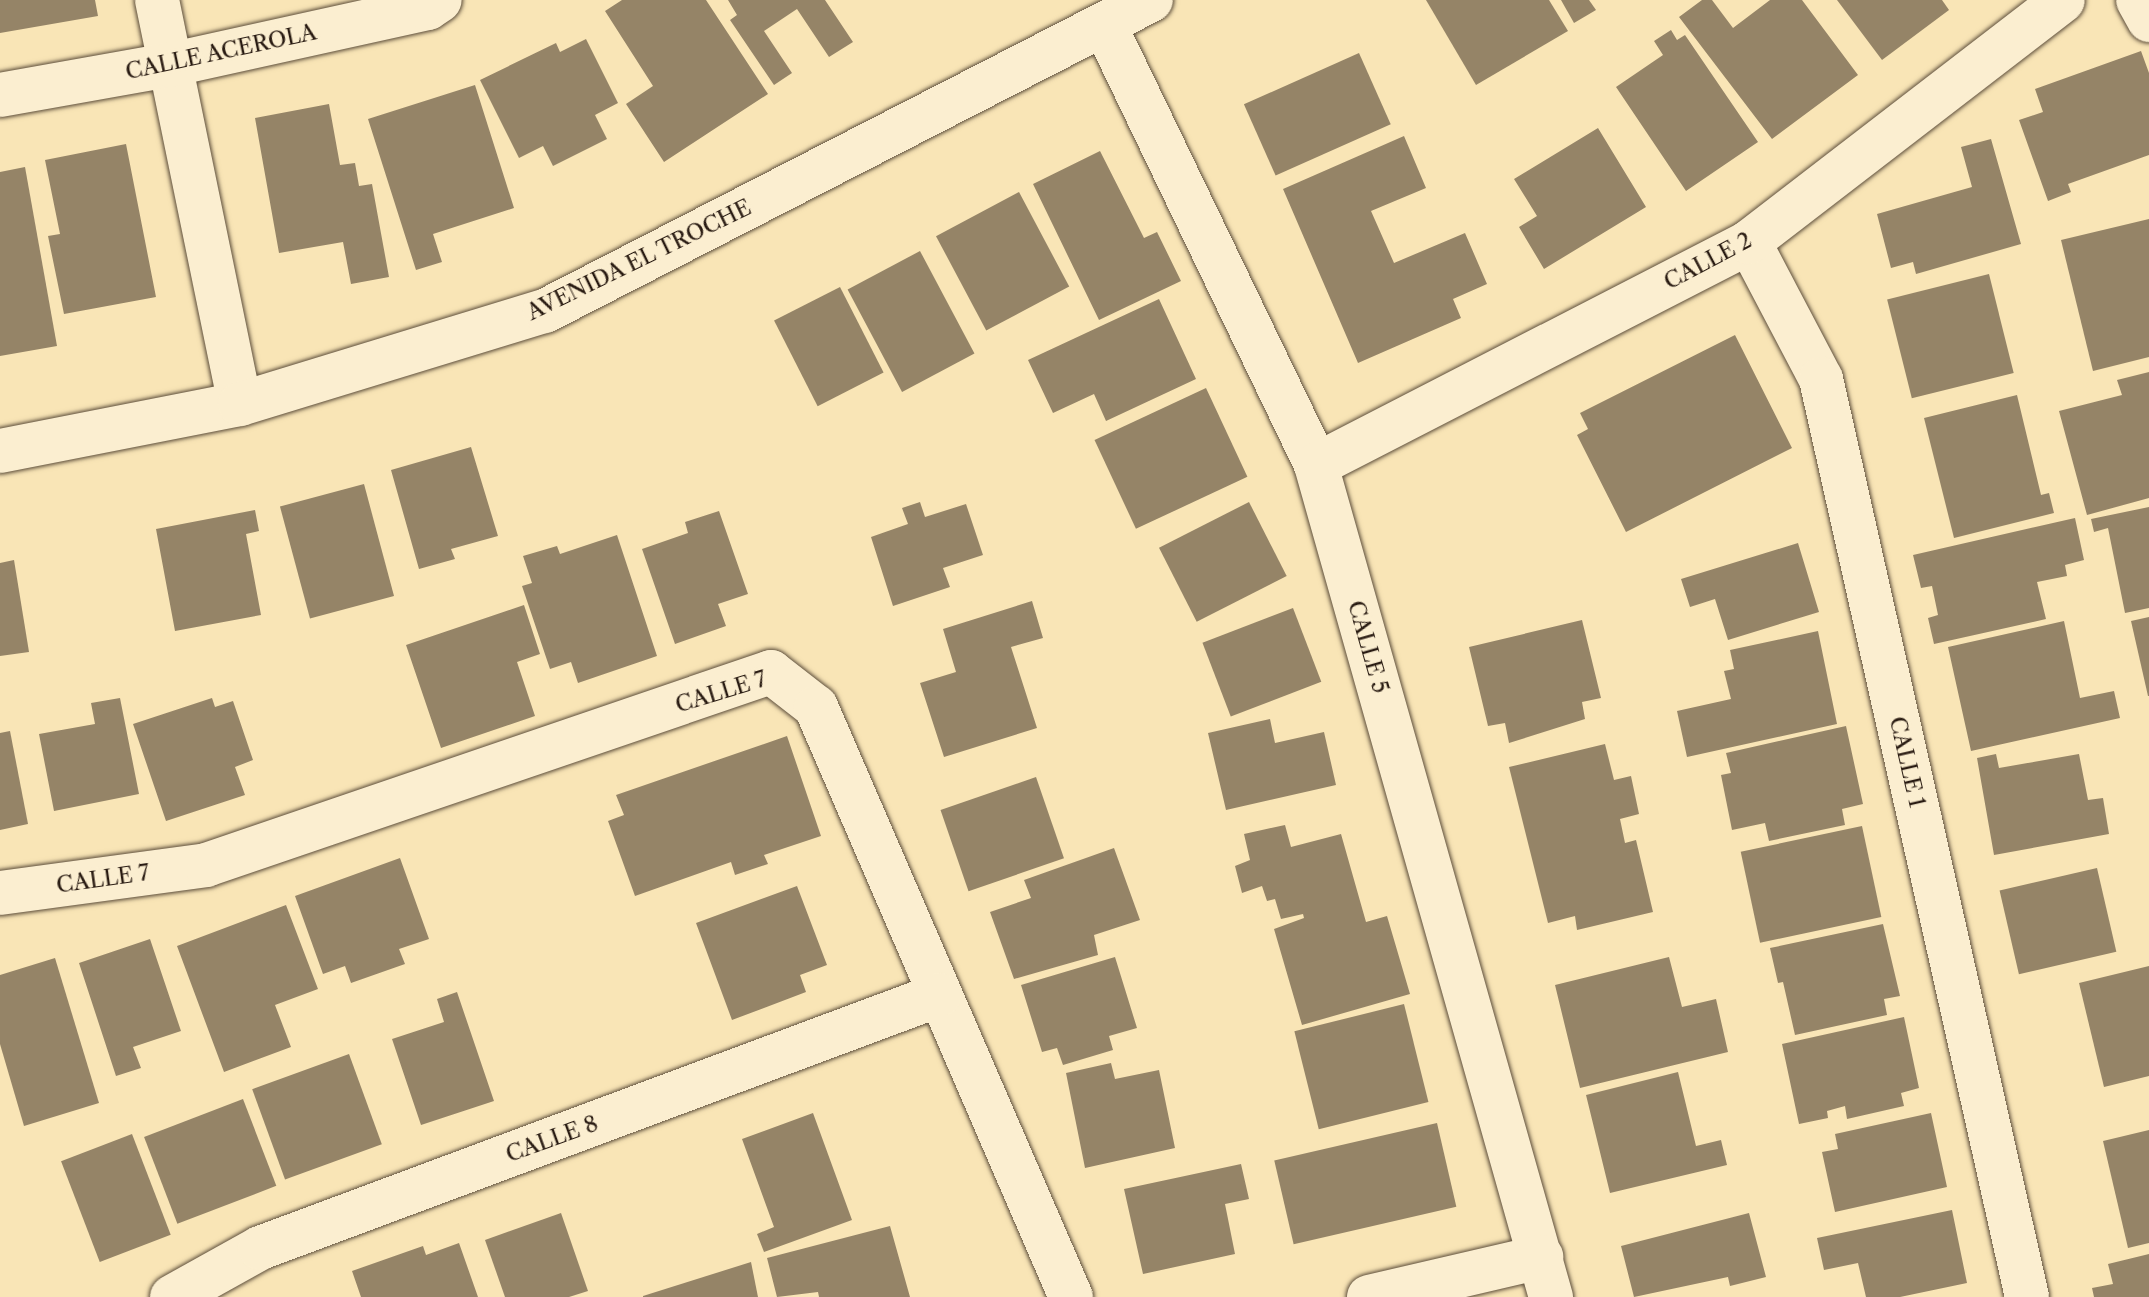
<!DOCTYPE html>
<style>
body{margin:0}
#map{position:relative;width:2149px;height:1297px;overflow:hidden;background:#f9e5b6;font-family:"Libre Caslon Text",serif}
div>[style]{position:absolute}
[style*='--x']{left:calc(var(--x)*1px);top:calc(var(--y)*1px);width:calc(var(--w)*1px);rotate:calc(var(--a)*1deg)}
.building>*{inset:0;background:#958467;transform-origin:0 0}
.roads{filter:drop-shadow(0 0 2px #5d4e3b) drop-shadow(0 0 2px #5d4e3b)}
.minor>*{height:44px;margin:-22px;padding:0 22px;transform-origin:22px;border-radius:22px;background:#fbeed0}
.tertiary>*{height:44px;margin:-22px;padding:0 22px;transform-origin:22px;border-radius:22px;background:#fbeed0}
span{translate:-50% -50%;white-space:nowrap;text-align:center;line-height:1.15;-webkit-text-stroke:6px #fbeed0;paint-order:stroke}
.street-label{font-size:22px;color:#291b12}
</style>
<div id="map">
<div class="building">
<div style="clip-path:polygon(0 0,95px 0,98px 16px,0 33px)"></div>
<div style="clip-path:polygon(622px 0,706px 0,768px 94px,664px 162px,626px 104px,653px 86px,605px 11px)"></div>
<div style="clip-path:polygon(728px 0,825px 0,853px 42px,829px 57px,797px 9px,764px 31px,792px 73px,774px 85px,730px 20px,737px 15px)"></div>
<div style="clip-path:polygon(1426px 0,1549px 0,1568px 31px,1476px 85px)"></div>
<div style="clip-path:polygon(1561px 0,1589px 0,1596px 10px,1574px 23px)"></div>
<div style="clip-path:polygon(1702px 0,1712px 0,1733px 28px,1770px 0,1802px 0,1858px 75px,1772px 139px,1679px 17px)"></div>
<div style="clip-path:polygon(1837px 0,1942px 0,1949px 10px,1882px 60px)"></div>
<div style="clip-path:polygon(1671px 30px,1677px 40px,1685px 35px,1758px 142px,1686px 191px,1616px 87px,1663px 55px,1654px 41px)"></div>
<div style="clip-path:polygon(586px 39px,618px 103px,595px 115px,607px 139px,553px 166px,543px 146px,519px 158px,480px 80px,556px 43px,560px 52px)"></div>
<div style="clip-path:polygon(2141px 51px,2149px 73px,2149px 155px,2068px 184px,2071px 192px,2048px 201px,2019px 120px,2043px 112px,2035px 89px)"></div>
<div style="left:1359px;top:53px;width:78px;height:126px;rotate:66deg"></div>
<div style="clip-path:polygon(475px 85px,514px 208px,433px 234px,442px 262px,416px 270px,368px 119px)"></div>
<div style="clip-path:polygon(329px 104px,340px 165px,355px 163px,359px 186px,372px 184px,389px 277px,351px 284px,343px 242px,279px 253px,255px 118px)"></div>
<div style="clip-path:polygon(1598px 128px,1646px 207px,1544px 269px,1519px 227px,1537px 216px,1514px 179px)"></div>
<div style="clip-path:polygon(1404px 136px,1426px 188px,1371px 211px,1394px 263px,1465px 233px,1487px 284px,1453px 299px,1461px 318px,1358px 363px,1283px 189px)"></div>
<div style="clip-path:polygon(1991px 139px,2021px 244px,1916px 274px,1913px 262px,1891px 268px,1877px 214px,1972px 187px,1961px 147px)"></div>
<div style="clip-path:polygon(126px 144px,156px 297px,64px 314px,48px 236px,60px 234px,45px 160px)"></div>
<div style="clip-path:polygon(1100px 151px,1144px 238px,1157px 232px,1181px 281px,1099px 320px,1033px 184px)"></div>
<div style="clip-path:polygon(25px 167px,57px 346px,0 356px,0 172px)"></div>
<div style="left:1019px;top:192px;width:107px;height:94px;rotate:62deg"></div>
<div style="clip-path:polygon(2149px 219px,2149px 357px,2093px 371px,2061px 240px)"></div>
<div style="left:920px;top:251px;width:116px;height:82px;rotate:62deg"></div>
<div style="left:1989px;top:274px;width:102px;height:105px;rotate:76deg"></div>
<div style="left:840px;top:287px;width:96px;height:74px;rotate:63deg"></div>
<div style="clip-path:polygon(1159px 299px,1196px 379px,1106px 421px,1094px 394px,1053px 413px,1028px 360px)"></div>
<div style="clip-path:polygon(1735px 335px,1792px 448px,1626px 532px,1577px 435px,1588px 429px,1580px 413px)"></div>
<div style="clip-path:polygon(2149px 372px,2149px 498px,2087px 515px,2059px 411px,2122px 395px,2117px 380px)"></div>
<div style="left:1206px;top:388px;width:98px;height:123px;rotate:65deg"></div>
<div style="clip-path:polygon(2017px 395px,2041px 495px,2049px 493px,2054px 513px,1954px 538px,1924px 418px)"></div>
<div style="clip-path:polygon(471px 447px,498px 536px,451px 549px,455px 559px,419px 569px,391px 470px)"></div>
<div style="left:364px;top:484px;width:116px;height:87px;rotate:75deg"></div>
<div style="clip-path:polygon(920px 502px,925px 517px,966px 504px,983px 555px,943px 568px,950px 587px,893px 606px,871px 537px,908px 524px,902px 508px)"></div>
<div style="left:1249px;top:502px;width:83px;height:101px;rotate:63deg"></div>
<div style="clip-path:polygon(2149px 507px,2149px 608px,2125px 613px,2108px 528px,2094px 532px,2091px 519px)"></div>
<div style="clip-path:polygon(255px 510px,259px 531px,246px 534px,261px 615px,175px 631px,156px 529px)"></div>
<div style="clip-path:polygon(719px 511px,748px 594px,718px 604px,726px 626px,675px 644px,642px 549px,688px 533px,685px 522px)"></div>
<div style="clip-path:polygon(2075px 518px,2084px 560px,2065px 565px,2067px 576px,2037px 582px,2046px 619px,1934px 644px,1928px 618px,1938px 615px,1932px 586px,1921px 588px,1913px 555px)"></div>
<div style="clip-path:polygon(617px 535px,657px 656px,578px 683px,571px 662px,550px 669px,522px 586px,532px 583px,523px 556px,557px 546px,560px 554px)"></div>
<div style="clip-path:polygon(1798px 543px,1819px 612px,1728px 640px,1715px 599px,1690px 607px,1681px 579px)"></div>
<div style="clip-path:polygon(14px 560px,29px 652px,0 656px,0 563px)"></div>
<div style="clip-path:polygon(1032px 601px,1043px 638px,1011px 647px,1037px 728px,944px 757px,920px 683px,956px 672px,943px 629px)"></div>
<div style="clip-path:polygon(524px 605px,540px 654px,517px 662px,535px 716px,441px 748px,406px 645px)"></div>
<div style="left:1293px;top:608px;width:79px;height:97px;rotate:69deg"></div>
<div style="clip-path:polygon(2149px 617px,2149px 696px,2148px 696px,2131px 621px)"></div>
<div style="clip-path:polygon(1582px 620px,1601px 698px,1582px 702px,1585px 719px,1509px 743px,1505px 723px,1488px 726px,1469px 647px)"></div>
<div style="clip-path:polygon(2064px 621px,2080px 698px,2114px 691px,2120px 718px,1971px 751px,1948px 647px)"></div>
<div style="clip-path:polygon(1818px 631px,1837px 724px,1687px 757px,1677px 711px,1731px 699px,1724px 671px,1734px 669px,1730px 650px)"></div>
<div style="clip-path:polygon(120px 698px,139px 794px,54px 811px,39px 734px,95px 724px,91px 703px)"></div>
<div style="clip-path:polygon(212px 698px,215px 707px,233px 701px,253px 760px,235px 767px,245px 795px,166px 821px,133px 724px)"></div>
<div style="clip-path:polygon(1270px 719px,1275px 743px,1324px 732px,1336px 785px,1226px 810px,1208px 733px)"></div>
<div style="clip-path:polygon(1846px 726px,1863px 804px,1842px 809px,1845px 825px,1769px 841px,1765px 823px,1732px 830px,1721px 775px,1731px 773px,1726px 753px)"></div>
<div style="clip-path:polygon(10px 731px,28px 824px,0 830px,0 733px)"></div>
<div style="clip-path:polygon(787px 736px,821px 836px,764px 855px,768px 864px,735px 875px,731px 862px,635px 896px,608px 821px,624px 815px,616px 795px)"></div>
<div style="clip-path:polygon(1605px 744px,1614px 780px,1631px 776px,1639px 814px,1620px 819px,1625px 843px,1636px 840px,1653px 912px,1577px 930px,1575px 916px,1548px 923px,1509px 767px)"></div>
<div style="clip-path:polygon(1996px 754px,1999px 768px,2079px 754px,2088px 800px,2103px 798px,2109px 834px,1994px 855px,1977px 758px)"></div>
<div style="left:1036px;top:777px;width:86px;height:101px;rotate:71deg"></div>
<div style="clip-path:polygon(1285px 825px,1291px 847px,1341px 834px,1366px 922px,1387px 916px,1410px 994px,1302px 1025px,1274px 929px,1304px 918px,1303px 914px,1281px 919px,1275px 899px,1267px 901px,1262px 886px,1242px 893px,1235px 866px,1250px 860px,1244px 834px)"></div>
<div style="left:1862px;top:826px;width:93px;height:124px;rotate:78deg"></div>
<div style="clip-path:polygon(1114px 848px,1140px 920px,1094px 935px,1098px 955px,1014px 979px,990px 912px,1031px 898px,1024px 880px)"></div>
<div style="clip-path:polygon(400px 858px,429px 939px,399px 949px,405px 964px,351px 983px,345px 966px,323px 974px,295px 896px)"></div>
<div style="left:2097px;top:868px;width:86px;height:100px;rotate:77deg"></div>
<div style="clip-path:polygon(797px 886px,827px 965px,800px 975px,806px 992px,732px 1020px,696px 923px)"></div>
<div style="clip-path:polygon(286px 905px,318px 989px,275px 1005px,291px 1047px,224px 1072px,177px 946px)"></div>
<div style="clip-path:polygon(1883px 924px,1900px 996px,1884px 999px,1887px 1015px,1795px 1035px,1783px 982px,1778px 983px,1770px 948px)"></div>
<div style="clip-path:polygon(150px 939px,181px 1031px,133px 1047px,141px 1068px,116px 1076px,79px 963px)"></div>
<div style="clip-path:polygon(1115px 957px,1137px 1028px,1109px 1036px,1113px 1050px,1063px 1065px,1057px 1048px,1042px 1052px,1021px 985px)"></div>
<div style="clip-path:polygon(1669px 957px,1682px 1007px,1716px 999px,1728px 1052px,1580px 1088px,1555px 985px)"></div>
<div style="clip-path:polygon(55px 958px,99px 1103px,24px 1126px,0 1044px,0 975px)"></div>
<div style="clip-path:polygon(2149px 966px,2149px 1076px,2104px 1087px,2079px 983px)"></div>
<div style="clip-path:polygon(457px 992px,494px 1101px,421px 1125px,392px 1039px,444px 1022px,437px 999px)"></div>
<div style="left:1404px;top:1004px;width:101px;height:113px;rotate:76deg"></div>
<div style="clip-path:polygon(1904px 1017px,1919px 1088px,1901px 1093px,1904px 1106px,1847px 1119px,1845px 1106px,1827px 1111px,1828px 1118px,1799px 1124px,1782px 1044px)"></div>
<div style="left:349px;top:1054px;width:96px;height:103px;rotate:70deg"></div>
<div style="clip-path:polygon(1111px 1063px,1115px 1079px,1159px 1070px,1175px 1148px,1085px 1168px,1066px 1073px)"></div>
<div style="clip-path:polygon(1678px 1072px,1696px 1146px,1721px 1140px,1727px 1165px,1610px 1193px,1586px 1095px)"></div>
<div style="left:243px;top:1099px;width:93px;height:106px;rotate:69deg"></div>
<div style="clip-path:polygon(813px 1113px,852px 1220px,764px 1252px,757px 1234px,774px 1227px,742px 1139px)"></div>
<div style="clip-path:polygon(1931px 1113px,1947px 1187px,1835px 1212px,1822px 1152px,1838px 1149px,1835px 1134px)"></div>
<div style="left:1437px;top:1123px;width:86px;height:167px;rotate:77deg"></div>
<div style="clip-path:polygon(2149px 1130px,2149px 1243px,2128px 1248px,2103px 1141px)"></div>
<div style="left:132px;top:1134px;width:108px;height:76px;rotate:69deg"></div>
<div style="clip-path:polygon(1241px 1164px,1249px 1199px,1225px 1204px,1235px 1254px,1143px 1274px,1124px 1189px)"></div>
<div style="clip-path:polygon(1952px 1210px,1967px 1283px,1900px 1297px,1866px 1297px,1858px 1263px,1824px 1270px,1817px 1238px)"></div>
<div style="clip-path:polygon(561px 1213px,588px 1291px,569px 1297px,505px 1297px,485px 1240px)"></div>
<div style="clip-path:polygon(1749px 1213px,1766px 1277px,1730px 1286px,1728px 1277px,1634px 1297px,1621px 1246px)"></div>
<div style="clip-path:polygon(890px 1226px,910px 1297px,819px 1297px,818px 1292px,777px 1297px,767px 1258px)"></div>
<div style="clip-path:polygon(459px 1243px,478px 1297px,361px 1297px,352px 1271px,423px 1246px,426px 1255px)"></div>
<div style="clip-path:polygon(2149px 1254px,2149px 1297px,2094px 1297px,2092px 1288px,2113px 1284px,2108px 1264px)"></div>
<div style="clip-path:polygon(751px 1262px,758px 1297px,643px 1297px,643px 1296px)"></div>
</div>
<div class="roads">
<div class="minor">
<div style="--x:157;--y:0;--w:412;--a:78.4"></div>
<div style="--x:2138;--y:0;--w:23;--a:61"></div>
<div style="--x:1105;--y:26;--w:487;--a:64.3"></div>
<div style="--x:1316;--y:465;--w:865;--a:74.23"></div>
<div style="--x:0;--y:95;--w:172;--a:-10.1"></div>
<div style="--x:169;--y:65;--w:265;--a:-12.4"></div>
<div style="--x:428;--y:8;--w:14;--a:-34"></div>
<div style="--x:1749;--y:242;--w:155;--a:62.3"></div>
<div style="--x:1821;--y:379;--w:941;--a:77.35"></div>
<div style="--x:1316;--y:465;--w:487;--a:-27.2"></div>
<div style="--x:1749;--y:242;--w:396;--a:-37.6"></div>
<div style="--x:0;--y:893;--w:208;--a:-7.7"></div>
<div style="--x:206;--y:865;--w:597;--a:-18.86"></div>
<div style="--x:771;--y:672;--w:57;--a:37.9"></div>
<div style="--x:816;--y:707;--w:643;--a:66.63"></div>
<div style="--x:172;--y:1297;--w:101;--a:-29.1"></div>
<div style="--x:260;--y:1248;--w:725;--a:-20.44"></div>
<div style="--x:1369;--y:1297;--w:177;--a:-13.1"></div>
</div>
<div class="tertiary">
<div style="--x:0;--y:451;--w:245;--a:-11.1"></div>
<div style="--x:240;--y:404;--w:319;--a:-17"></div>
<div style="--x:545;--y:311;--w:681;--a:-27.17"></div>
</div>
</div>
<div class="street-label">
<span style="left:221px;top:52px;rotate:-12deg">CALLE ACEROLA</span>
<span style="left:639px;top:260px;rotate:-26deg">AVENIDA EL TROCHE</span>
<span style="left:1708px;top:261px;rotate:-28deg">CALLE 2</span>
<span style="left:1368px;top:647px;rotate:74deg">CALLE 5</span>
<span style="left:721px;top:692px;rotate:-17deg">CALLE 7</span>
<span style="left:1907px;top:762px;rotate:77deg">CALLE 1</span>
<span style="left:103px;top:879px;rotate:-8deg">CALLE 7</span>
<span style="left:552px;top:1139px;rotate:-20deg">CALLE 8</span>
</div>
</div>
